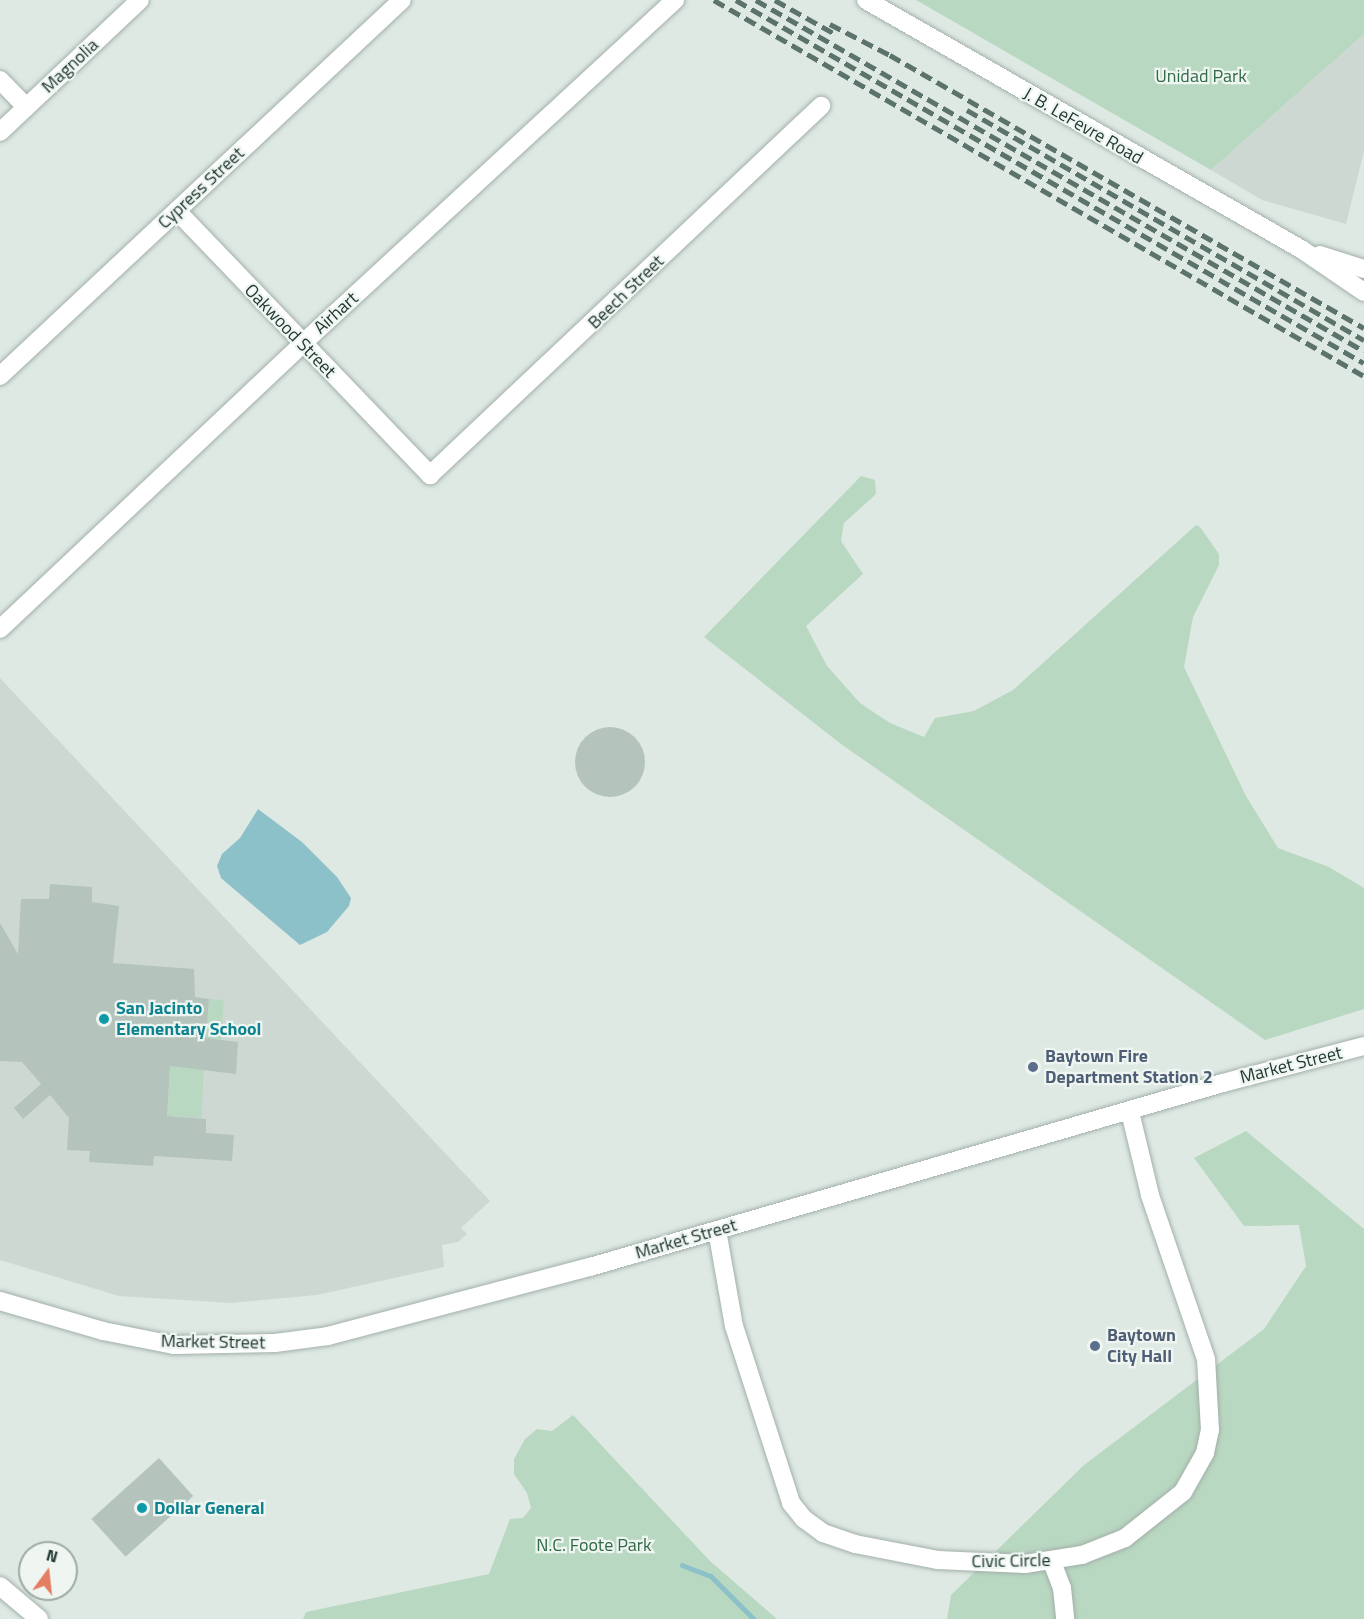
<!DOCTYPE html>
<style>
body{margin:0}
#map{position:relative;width:1364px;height:1619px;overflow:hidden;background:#dfe9e4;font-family:"Titillium Web",sans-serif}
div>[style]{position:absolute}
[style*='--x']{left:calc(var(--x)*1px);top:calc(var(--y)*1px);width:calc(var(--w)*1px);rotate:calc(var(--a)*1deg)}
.built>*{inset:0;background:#cdd8d3}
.green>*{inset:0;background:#b9d8c1;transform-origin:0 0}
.water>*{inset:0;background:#8cc1c9}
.stream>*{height:4.5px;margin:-2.25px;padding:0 2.25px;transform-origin:2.25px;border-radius:2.25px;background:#8cc1c9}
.building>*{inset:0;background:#b5c3bd;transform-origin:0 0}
.round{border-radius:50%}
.roads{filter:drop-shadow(0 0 2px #a3b0aa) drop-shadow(0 0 2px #a3b0aa)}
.street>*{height:18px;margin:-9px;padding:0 9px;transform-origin:9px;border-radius:9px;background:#fff}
.secondary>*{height:18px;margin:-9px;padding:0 9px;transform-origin:9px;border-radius:9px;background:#fff}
.rail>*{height:4.5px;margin-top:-2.25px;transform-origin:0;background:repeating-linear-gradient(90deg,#5c736c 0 12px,transparent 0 18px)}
.dots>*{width:16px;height:16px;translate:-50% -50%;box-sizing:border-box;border:3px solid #eff6f2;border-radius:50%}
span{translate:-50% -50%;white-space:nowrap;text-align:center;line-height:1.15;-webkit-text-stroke:4.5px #eff6f2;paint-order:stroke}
.street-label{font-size:18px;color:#223730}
.park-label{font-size:18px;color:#306945}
.culture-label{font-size:18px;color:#0d838f;font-weight:700}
.left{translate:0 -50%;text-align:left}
.service-label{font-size:18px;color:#4e5e75;font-weight:700}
.north{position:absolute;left:18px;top:1541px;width:60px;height:60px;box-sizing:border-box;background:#eff6f2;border:2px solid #9daaa4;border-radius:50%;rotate:15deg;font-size:16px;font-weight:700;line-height:24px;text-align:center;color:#223730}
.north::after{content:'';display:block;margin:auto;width:21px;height:27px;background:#e47e62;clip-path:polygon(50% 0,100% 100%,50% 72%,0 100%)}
</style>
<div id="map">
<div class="built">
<div style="clip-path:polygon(1364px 34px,1364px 151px,1346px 224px,1262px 200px,1211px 170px)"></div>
<div style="clip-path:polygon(0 678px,490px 1201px,461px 1228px,467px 1234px,458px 1242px,442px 1245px,444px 1267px,317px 1295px,231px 1303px,119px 1296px,0 1260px)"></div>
</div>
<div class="green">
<div style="clip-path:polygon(916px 0,1364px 0,1364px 34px,1211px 170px)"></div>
<div style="clip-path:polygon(861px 476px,875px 480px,876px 494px,844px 523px,841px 541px,863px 574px,806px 626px,827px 666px,860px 703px,890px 723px,924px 737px,935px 718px,974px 711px,1013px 690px,1196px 525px,1200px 527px,1219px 554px,1219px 565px,1193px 617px,1184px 667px,1246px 796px,1278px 848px,1329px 867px,1364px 888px,1364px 1009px,1265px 1040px,841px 744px,704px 637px)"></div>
<div style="left:209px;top:999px;width:15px;height:40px;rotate:4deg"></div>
<div style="left:170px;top:1066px;width:34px;height:50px;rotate:3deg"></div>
<div style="clip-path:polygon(1246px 1131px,1364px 1229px,1364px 1619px,947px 1619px,951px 1595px,1084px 1465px,1264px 1329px,1306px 1266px,1299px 1225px,1244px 1226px,1194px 1158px)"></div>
<div style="clip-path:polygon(573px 1415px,710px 1561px,777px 1619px,303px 1619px,306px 1612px,489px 1574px,510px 1519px,523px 1518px,531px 1508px,527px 1493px,514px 1474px,514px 1459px,525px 1439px,537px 1429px,552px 1431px)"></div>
</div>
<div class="water">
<div style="clip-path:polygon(258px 809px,302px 842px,337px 877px,351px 898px,349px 906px,327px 932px,300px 945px,221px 878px,217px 866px,222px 854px,240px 838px)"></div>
</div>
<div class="stream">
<div style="--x:682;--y:1565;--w:31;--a:21"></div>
<div style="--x:711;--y:1576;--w:61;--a:45"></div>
</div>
<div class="building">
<div class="round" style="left:575px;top:727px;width:70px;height:70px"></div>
<div style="clip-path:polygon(50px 884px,92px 887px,92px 902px,119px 906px,113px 963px,194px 969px,195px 997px,209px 999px,206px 1038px,238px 1042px,236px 1074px,170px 1066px,167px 1116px,206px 1119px,206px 1133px,234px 1135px,232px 1161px,154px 1156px,153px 1166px,89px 1162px,90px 1151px,67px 1150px,69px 1118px,50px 1095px,23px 1119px,14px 1108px,41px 1084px,22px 1062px,0 1061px,0 923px,18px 954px,21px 899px,49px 899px)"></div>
<div style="left:159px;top:1458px;width:51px;height:91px;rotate:48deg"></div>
</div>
<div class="roads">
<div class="street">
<div style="--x:0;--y:80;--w:37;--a:46"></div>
<div style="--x:0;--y:132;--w:192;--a:-43.3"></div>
<div style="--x:177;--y:211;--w:366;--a:46.2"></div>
<div style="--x:430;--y:475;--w:538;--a:-43.34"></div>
<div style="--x:0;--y:376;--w:550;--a:-43.09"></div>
<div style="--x:717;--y:1230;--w:97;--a:80"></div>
<div style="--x:734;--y:1326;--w:186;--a:72.1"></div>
<div style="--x:791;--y:1503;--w:21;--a:51"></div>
<div style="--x:804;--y:1519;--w:24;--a:36"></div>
<div style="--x:823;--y:1533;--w:34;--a:19"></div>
<div style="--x:855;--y:1544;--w:85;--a:10.9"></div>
<div style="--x:938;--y:1560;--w:87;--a:2.6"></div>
<div style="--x:1025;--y:1564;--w:58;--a:-9"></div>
<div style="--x:1082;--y:1555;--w:46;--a:-21.6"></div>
<div style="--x:1125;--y:1538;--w:74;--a:-38.4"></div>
<div style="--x:1183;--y:1492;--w:45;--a:-60.6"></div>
<div style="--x:1205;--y:1453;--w:24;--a:-78"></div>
<div style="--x:1210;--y:1430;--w:71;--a:-93.2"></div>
<div style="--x:1206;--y:1359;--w:173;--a:-108.9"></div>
<div style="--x:1150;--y:1195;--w:85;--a:-103.5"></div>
<div style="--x:1052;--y:1562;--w:28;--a:69"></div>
<div style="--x:1062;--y:1588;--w:31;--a:84"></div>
</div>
<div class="secondary">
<div style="--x:866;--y:0;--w:501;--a:29.79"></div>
<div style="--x:1301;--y:249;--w:76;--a:34.3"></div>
<div style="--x:1320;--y:255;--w:46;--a:17.7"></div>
<div style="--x:0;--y:629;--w:414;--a:-43.3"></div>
<div style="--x:301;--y:345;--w:509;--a:-42.69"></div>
<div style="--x:0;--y:1301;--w:107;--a:16.2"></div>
<div style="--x:103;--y:1331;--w:72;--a:11.2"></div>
<div style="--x:174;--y:1345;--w:101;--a:-1.1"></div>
<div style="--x:275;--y:1343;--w:53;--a:-7.5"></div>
<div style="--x:328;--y:1336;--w:271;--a:-14.8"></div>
<div style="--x:590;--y:1267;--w:659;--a:-16.21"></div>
<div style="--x:1223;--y:1083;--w:146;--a:-14.7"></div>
<div style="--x:0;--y:1586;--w:51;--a:40.2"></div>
</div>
</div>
<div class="rail">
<div style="--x:714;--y:0;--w:751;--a:30.05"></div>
<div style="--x:736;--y:0;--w:725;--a:30.03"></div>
<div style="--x:756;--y:0;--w:702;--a:30"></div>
<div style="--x:775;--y:0;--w:71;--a:29.4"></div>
<div style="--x:830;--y:24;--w:68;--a:27.3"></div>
<div style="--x:890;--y:55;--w:547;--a:29.94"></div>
<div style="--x:967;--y:110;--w:459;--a:30.1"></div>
</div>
<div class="dots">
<div style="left:104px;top:1019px;background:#0f9aa8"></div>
<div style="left:1033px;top:1067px;background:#5c6f8a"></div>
<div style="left:1095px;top:1346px;background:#5c6f8a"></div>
<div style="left:142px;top:1508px;background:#0f9aa8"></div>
</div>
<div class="street-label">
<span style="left:70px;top:66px;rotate:-43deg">Magnolia</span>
<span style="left:1083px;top:126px;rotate:30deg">J. B. LeFevre Road</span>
<span style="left:201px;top:188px;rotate:-43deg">Cypress Street</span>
<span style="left:626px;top:292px;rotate:-44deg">Beech Street</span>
<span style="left:336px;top:313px;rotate:-42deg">Airhart</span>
<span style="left:290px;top:331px;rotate:46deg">Oakwood Street</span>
<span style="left:1291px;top:1065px;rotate:-14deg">Market Street</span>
<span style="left:686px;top:1239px;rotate:-16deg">Market Street</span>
<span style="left:213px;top:1342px;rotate:1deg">Market Street</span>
<span style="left:1011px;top:1561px;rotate:-1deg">Civic Circle</span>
</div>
<div class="park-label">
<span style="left:1201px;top:76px">Unidad Park</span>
<span style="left:594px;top:1545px">N.C. Foote Park</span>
</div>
<div class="culture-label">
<span class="left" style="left:116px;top:1019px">San Jacinto<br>Elementary School</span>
<span class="left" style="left:154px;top:1508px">Dollar General</span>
</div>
<div class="service-label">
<span class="left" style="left:1045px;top:1067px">Baytown Fire<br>Department Station 2</span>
<span class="left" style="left:1107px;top:1346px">Baytown<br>City Hall</span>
</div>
<div class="north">N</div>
</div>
